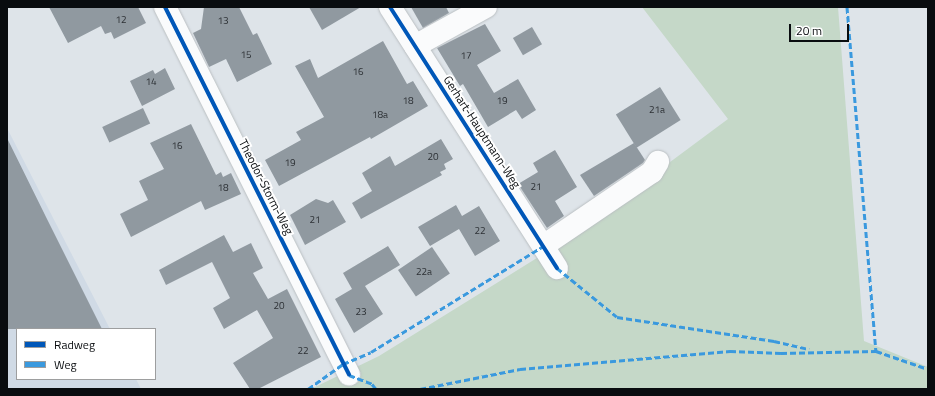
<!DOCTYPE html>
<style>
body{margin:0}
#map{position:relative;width:935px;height:396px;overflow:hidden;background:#dee4e9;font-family:"Titillium Web",sans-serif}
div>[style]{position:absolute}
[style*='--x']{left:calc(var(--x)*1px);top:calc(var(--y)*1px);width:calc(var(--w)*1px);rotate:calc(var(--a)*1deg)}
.built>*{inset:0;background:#d0dae5}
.green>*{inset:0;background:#c5d8c8}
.building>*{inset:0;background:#9099a0;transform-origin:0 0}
.roads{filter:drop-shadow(0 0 1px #babfc2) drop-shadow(0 0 1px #babfc2)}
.minor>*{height:22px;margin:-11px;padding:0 11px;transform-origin:11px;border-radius:11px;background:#fafbfc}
.quiet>*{height:3px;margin-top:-1.5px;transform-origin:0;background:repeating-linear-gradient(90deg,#3a99de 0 6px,transparent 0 9px)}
.cycleway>*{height:4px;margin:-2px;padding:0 2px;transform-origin:2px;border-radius:2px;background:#0057b8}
span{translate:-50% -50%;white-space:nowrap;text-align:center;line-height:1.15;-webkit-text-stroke:4px #fff;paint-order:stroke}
.number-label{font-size:10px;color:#2b2f33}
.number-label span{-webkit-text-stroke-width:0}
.street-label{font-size:12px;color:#090c0f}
.frame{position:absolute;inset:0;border:8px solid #090c0f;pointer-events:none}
.legend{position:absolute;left:16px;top:328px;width:140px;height:52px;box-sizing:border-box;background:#fff;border:1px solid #9d9e9f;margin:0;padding:5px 7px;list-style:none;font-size:12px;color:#090c0f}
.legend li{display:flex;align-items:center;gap:8px;height:20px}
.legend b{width:20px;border:1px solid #9d9e9f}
.scale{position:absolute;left:789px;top:24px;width:60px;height:18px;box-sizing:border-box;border:2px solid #090c0f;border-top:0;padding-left:5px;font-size:12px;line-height:14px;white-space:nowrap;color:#090c0f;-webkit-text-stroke:3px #fff;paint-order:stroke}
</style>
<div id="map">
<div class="built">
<div style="clip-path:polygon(7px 128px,110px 329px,17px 329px,17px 379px,136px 379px,141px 389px,7px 389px)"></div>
</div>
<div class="green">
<div style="clip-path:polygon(642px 7px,838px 7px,864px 341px,928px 367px,928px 389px,311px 389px,379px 356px,561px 243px,728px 119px)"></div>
</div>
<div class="building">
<div style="clip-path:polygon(49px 7px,138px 7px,146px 23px,114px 39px,111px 32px,105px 34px,101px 26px,68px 43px)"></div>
<div style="clip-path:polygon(204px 7px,239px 7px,253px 35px,257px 33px,272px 64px,237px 82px,226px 59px,209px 67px,193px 33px,201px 29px)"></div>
<div style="clip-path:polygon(309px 7px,361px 7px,322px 30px)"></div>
<div style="clip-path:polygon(411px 7px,446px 7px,449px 13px,423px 28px)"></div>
<div style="clip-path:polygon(485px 24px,501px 51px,477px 65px,494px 93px,518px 79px,536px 110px,522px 119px,516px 110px,488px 127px,463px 84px,460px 86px,437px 48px)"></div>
<div style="left:532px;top:27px;width:20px;height:22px;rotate:60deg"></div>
<div style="clip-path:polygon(383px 41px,407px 84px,413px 81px,428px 106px,371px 139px,370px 137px,279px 186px,265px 160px,301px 140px,296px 132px,324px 117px,295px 66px,310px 59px,318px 78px)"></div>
<div style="clip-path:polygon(165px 68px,175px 89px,142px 106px,130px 81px,153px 70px,155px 74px)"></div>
<div style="left:660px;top:87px;width:39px;height:52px;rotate:58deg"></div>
<div style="left:143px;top:108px;width:17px;height:45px;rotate:65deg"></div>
<div style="clip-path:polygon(191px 124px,216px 175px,221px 172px,223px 177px,231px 173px,241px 194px,205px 210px,201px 201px,131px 237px,120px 214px,148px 200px,139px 181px,164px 169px,150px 143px)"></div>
<div style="clip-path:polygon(7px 138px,46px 217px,102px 329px,7px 329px)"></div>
<div style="clip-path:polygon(441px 139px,453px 159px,444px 164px,446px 169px,440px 172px,442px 175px,361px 219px,352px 203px,372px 191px,362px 173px,390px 156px,395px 166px)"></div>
<div style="clip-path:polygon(634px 143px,645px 160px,643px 163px,594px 196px,580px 175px)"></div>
<div style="clip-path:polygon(555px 150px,577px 187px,555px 201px,564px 216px,547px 228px,518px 184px,538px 172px,533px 163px)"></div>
<div style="clip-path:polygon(316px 199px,328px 203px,333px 200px,346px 222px,305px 245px,290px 215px)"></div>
<div style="clip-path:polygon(456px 205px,462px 216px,479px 206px,500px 241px,475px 256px,459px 229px,430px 246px,418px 227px)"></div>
<div style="clip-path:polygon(224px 235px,233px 252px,251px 243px,263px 268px,253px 273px,268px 299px,287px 289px,321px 357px,258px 389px,250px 389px,233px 363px,273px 338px,257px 310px,224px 329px,213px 308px,230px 298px,212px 262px,166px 285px,159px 270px)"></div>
<div style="clip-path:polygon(388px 246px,400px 265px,365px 286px,383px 314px,354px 333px,335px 299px,352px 289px,343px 273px)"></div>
<div style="left:432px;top:247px;width:32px;height:41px;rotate:56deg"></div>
</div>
<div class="roads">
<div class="minor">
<div style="--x:165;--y:7;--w:411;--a:63.4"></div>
<div style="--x:390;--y:7;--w:310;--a:57.4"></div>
<div style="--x:415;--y:46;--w:81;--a:-28.8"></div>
<div style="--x:543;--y:246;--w:132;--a:-34.2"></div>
<div style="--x:652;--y:172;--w:12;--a:-59"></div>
</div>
</div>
<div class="quiet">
<div style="--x:847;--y:7;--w:345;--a:85.2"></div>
<div style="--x:557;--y:268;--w:77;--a:39.2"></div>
<div style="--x:617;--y:317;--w:159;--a:8.7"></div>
<div style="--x:774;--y:341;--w:36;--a:13"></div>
<div style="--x:349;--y:375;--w:25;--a:21"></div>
<div style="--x:372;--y:384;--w:6;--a:51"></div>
<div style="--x:308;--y:389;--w:43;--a:-35.5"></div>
<div style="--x:343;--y:364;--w:30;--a:-23"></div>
<div style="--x:371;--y:352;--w:202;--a:-31.6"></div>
<div style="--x:420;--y:389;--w:102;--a:-11.3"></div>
<div style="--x:520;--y:369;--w:211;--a:-4.9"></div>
<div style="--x:730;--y:351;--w:51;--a:2.2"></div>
<div style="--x:781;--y:353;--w:95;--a:-1.2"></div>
<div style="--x:876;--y:351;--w:55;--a:19.1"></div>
</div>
<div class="cycleway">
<div style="--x:165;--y:7;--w:411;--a:63.4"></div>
<div style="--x:390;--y:7;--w:310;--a:57.4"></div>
</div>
<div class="number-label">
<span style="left:121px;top:20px">12</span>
<span style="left:223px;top:21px">13</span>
<span style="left:246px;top:55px">15</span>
<span style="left:466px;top:56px">17</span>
<span style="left:358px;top:72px">16</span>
<span style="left:151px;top:82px">14</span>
<span style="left:408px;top:101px">18</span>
<span style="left:502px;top:101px">19</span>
<span style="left:657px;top:110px">21a</span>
<span style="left:380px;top:115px">18a</span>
<span style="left:177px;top:146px">16</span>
<span style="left:433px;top:157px">20</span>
<span style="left:290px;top:163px">19</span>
<span style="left:536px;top:187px">21</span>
<span style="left:223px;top:188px">18</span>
<span style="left:315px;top:220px">21</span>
<span style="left:480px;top:231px">22</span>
<span style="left:424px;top:272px">22a</span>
<span style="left:279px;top:306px">20</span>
<span style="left:361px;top:312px">23</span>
<span style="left:303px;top:351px">22</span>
</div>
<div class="street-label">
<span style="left:482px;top:132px;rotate:57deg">Gerhart-Hauptmann-Weg</span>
<span style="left:266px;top:187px;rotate:63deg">Theodor-Storm-Weg</span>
</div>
<div class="frame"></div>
<ul class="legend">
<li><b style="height:5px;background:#0057b8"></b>Radweg</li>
<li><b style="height:5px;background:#3a99de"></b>Weg</li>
</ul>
<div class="scale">20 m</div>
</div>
